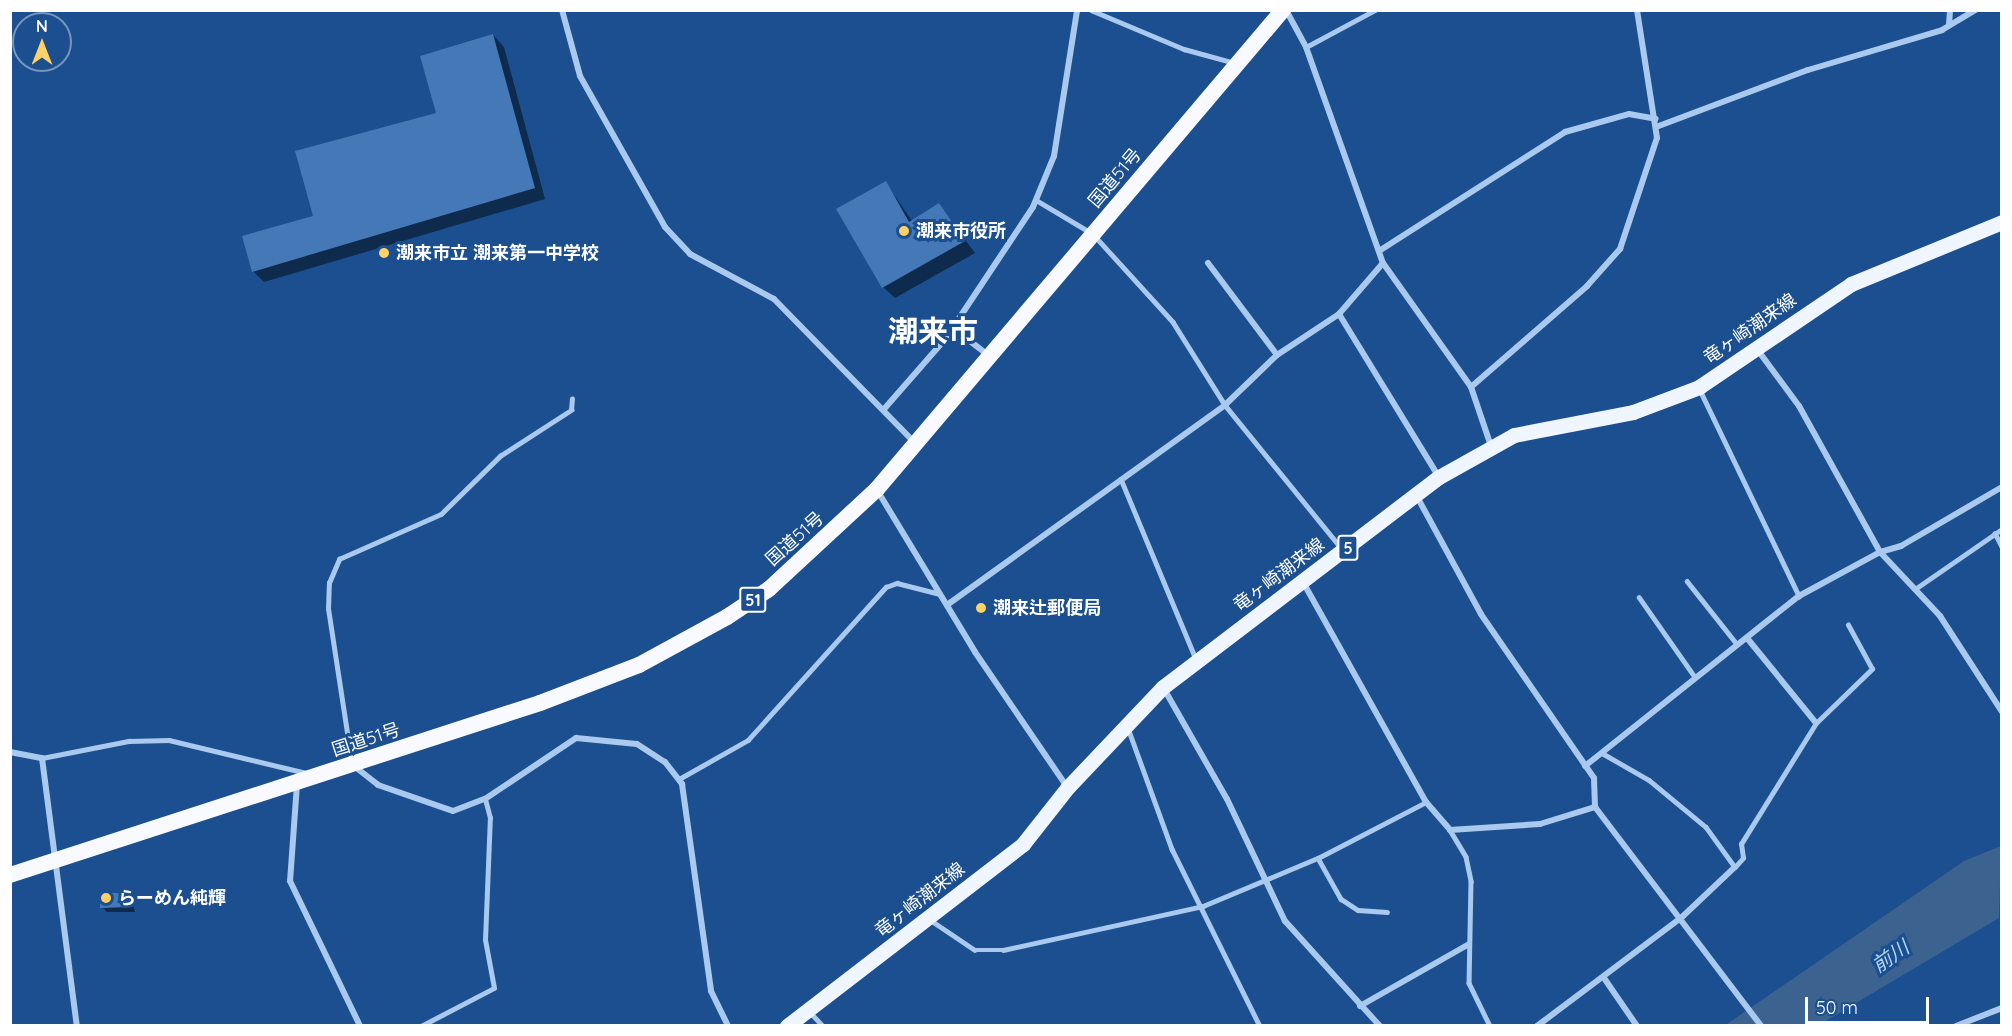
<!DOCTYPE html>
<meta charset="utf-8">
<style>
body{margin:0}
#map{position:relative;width:2012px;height:1036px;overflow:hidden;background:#1b4f8f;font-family:Quicksand,"Noto Sans JP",sans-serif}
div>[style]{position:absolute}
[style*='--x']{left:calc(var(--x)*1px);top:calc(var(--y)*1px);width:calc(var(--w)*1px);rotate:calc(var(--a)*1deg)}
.water>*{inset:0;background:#3c6290}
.shadow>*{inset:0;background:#0007}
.building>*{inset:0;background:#4478b7}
.service>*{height:4.5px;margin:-2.25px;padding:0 2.25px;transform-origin:2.25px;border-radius:2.25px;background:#a9c9ee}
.minor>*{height:6px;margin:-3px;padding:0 3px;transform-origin:3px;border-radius:3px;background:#a9c9ee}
.primary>*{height:15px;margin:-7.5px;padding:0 7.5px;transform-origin:7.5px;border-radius:7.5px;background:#f0f6ff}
.trunk>*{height:16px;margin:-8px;padding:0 8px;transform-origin:8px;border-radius:8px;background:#f8faff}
.dots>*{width:16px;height:16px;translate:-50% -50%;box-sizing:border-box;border:3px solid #1b4f8f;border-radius:50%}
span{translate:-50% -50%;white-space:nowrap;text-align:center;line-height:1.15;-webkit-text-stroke:6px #1b4f8f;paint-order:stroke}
.shield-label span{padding:2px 4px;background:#1b4f8f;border:2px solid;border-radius:4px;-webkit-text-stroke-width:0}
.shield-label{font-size:16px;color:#fff;font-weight:700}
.street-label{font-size:18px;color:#fff}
.poi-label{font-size:18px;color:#fff;font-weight:700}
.left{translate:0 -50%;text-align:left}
.water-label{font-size:20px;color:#b5d3f5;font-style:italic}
.town-label{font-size:30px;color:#fff;font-weight:700}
.frame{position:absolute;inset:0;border:12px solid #fff;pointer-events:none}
.north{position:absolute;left:12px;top:12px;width:60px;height:60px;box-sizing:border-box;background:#1b4f8f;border:2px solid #7695bc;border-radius:50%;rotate:0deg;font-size:16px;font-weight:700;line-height:24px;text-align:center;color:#fff}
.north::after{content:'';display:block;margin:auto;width:21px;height:27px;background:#ffd166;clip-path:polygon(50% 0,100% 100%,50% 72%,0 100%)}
.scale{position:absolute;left:1805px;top:997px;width:124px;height:27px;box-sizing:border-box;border:3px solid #fff;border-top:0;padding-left:8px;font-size:18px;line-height:21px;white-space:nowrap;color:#fff;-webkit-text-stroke:4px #1b4f8f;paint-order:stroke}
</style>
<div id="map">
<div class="water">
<div style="clip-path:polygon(2001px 846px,1999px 918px,1819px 1025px,1724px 1026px,1964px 861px)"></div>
</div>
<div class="shadow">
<div style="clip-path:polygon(493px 35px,504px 47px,545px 199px,264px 282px,253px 271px,438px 114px)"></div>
<div style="clip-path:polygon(886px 183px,912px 221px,939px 205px,975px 253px,895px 298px,883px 287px)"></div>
<div style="clip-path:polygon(130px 896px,135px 912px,107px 912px,102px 907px)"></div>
</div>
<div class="building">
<div style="clip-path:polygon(493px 34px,535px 188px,252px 272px,242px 236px,313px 216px,295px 151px,436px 113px,420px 56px)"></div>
<div style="clip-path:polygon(886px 181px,909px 222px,939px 203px,965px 241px,882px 288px,836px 209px)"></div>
<div style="clip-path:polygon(100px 892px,130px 894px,130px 907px,100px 908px)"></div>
</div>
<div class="service">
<div style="--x:1091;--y:10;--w:101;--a:22.8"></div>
<div style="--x:1184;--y:49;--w:53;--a:15.4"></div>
<div style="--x:1306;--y:47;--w:78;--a:-28.2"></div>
<div style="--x:1036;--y:200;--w:66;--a:30.8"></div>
<div style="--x:1093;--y:234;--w:119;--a:47.7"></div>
<div style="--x:1173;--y:322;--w:98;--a:57.9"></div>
<div style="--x:1225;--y:405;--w:186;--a:50.9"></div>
<div style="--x:1700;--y:390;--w:229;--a:64.3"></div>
<div style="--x:1121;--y:479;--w:195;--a:67.4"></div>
<div style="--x:1995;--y:533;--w:16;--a:63"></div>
<div style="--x:1687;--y:581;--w:80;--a:51.6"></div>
<div style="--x:1915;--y:589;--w:106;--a:-34.6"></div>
<div style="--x:1639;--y:597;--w:98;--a:55"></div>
<div style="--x:1128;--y:728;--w:129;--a:70"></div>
<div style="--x:1172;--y:849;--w:198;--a:63.6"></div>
<div style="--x:1602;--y:753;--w:54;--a:29.9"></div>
<div style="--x:1649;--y:780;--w:74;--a:39.5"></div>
<div style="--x:1706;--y:827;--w:49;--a:54.1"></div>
<div style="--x:1735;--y:867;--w:12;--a:-48"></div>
<div style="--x:1743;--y:858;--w:14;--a:-98"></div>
<div style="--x:1741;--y:844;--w:142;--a:-58.2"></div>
<div style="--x:1816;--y:723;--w:78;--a:-44"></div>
<div style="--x:1872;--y:669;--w:50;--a:-118.6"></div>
<div style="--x:42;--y:758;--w:89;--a:-11.1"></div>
<div style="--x:129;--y:741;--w:40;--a:-1.4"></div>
<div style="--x:169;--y:740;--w:141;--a:13.5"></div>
<div style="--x:351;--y:759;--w:152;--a:-98.7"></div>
<div style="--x:328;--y:609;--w:26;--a:-88"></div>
<div style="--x:329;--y:583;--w:26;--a:-67"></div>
<div style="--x:339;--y:559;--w:111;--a:-23.8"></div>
<div style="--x:441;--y:514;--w:83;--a:-44.5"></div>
<div style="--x:500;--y:456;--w:85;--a:-32.9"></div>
<div style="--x:571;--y:410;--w:11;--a:-85"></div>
<div style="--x:679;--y:779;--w:79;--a:-29.5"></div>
<div style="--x:748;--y:740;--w:206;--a:-48"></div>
<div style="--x:886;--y:587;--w:12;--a:-20"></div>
<div style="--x:897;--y:583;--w:44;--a:14.3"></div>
<div style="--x:1450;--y:830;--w:31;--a:59"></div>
<div style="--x:1466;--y:857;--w:25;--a:78"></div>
<div style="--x:1471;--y:881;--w:102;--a:91.1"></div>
<div style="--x:1469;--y:983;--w:48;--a:64"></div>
<div style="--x:1318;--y:858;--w:47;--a:60.7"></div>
<div style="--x:1341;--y:899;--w:20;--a:33"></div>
<div style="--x:1358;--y:910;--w:29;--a:4"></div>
<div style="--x:929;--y:919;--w:55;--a:34"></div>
<div style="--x:975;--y:950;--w:28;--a:0"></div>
<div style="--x:1003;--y:950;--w:205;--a:-12.4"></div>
<div style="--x:1203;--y:906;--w:125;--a:-22.7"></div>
<div style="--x:1318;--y:858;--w:122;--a:-27.4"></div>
<div style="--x:809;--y:1011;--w:21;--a:47"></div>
<div style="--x:421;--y:1026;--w:82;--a:-27.5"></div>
<div style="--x:494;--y:988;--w:49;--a:-100.6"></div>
<div style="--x:485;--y:940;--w:122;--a:-87.7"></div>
<div style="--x:490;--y:818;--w:20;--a:-105"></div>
</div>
<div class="minor">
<div style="--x:562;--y:10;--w:68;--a:74.7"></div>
<div style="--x:580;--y:76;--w:173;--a:60.6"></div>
<div style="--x:665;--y:227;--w:37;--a:47"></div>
<div style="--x:690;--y:254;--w:95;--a:28.2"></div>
<div style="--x:774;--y:299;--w:200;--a:45.6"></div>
<div style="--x:1286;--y:10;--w:42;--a:61.6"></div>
<div style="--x:1306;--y:47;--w:229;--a:70.4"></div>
<div style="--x:1383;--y:263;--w:152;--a:54.6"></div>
<div style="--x:1471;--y:387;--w:62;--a:71.3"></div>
<div style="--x:1949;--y:25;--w:15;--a:-86"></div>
<div style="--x:1656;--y:127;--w:162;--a:-20.6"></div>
<div style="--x:1808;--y:70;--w:140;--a:-16.6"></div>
<div style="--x:1942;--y:30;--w:39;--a:-31"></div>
<div style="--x:1379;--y:251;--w:221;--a:-32.6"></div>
<div style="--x:1565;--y:132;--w:66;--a:-15.7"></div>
<div style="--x:1629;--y:114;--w:27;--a:10"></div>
<div style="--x:1208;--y:263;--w:115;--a:53.1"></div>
<div style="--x:1339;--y:314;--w:191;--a:58.5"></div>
<div style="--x:953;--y:328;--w:44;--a:37.6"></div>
<div style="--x:1471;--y:387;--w:154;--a:-41"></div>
<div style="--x:1587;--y:286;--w:50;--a:-48.3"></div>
<div style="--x:1620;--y:249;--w:117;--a:-71.6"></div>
<div style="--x:1657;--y:138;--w:130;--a:-98.9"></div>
<div style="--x:885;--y:408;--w:93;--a:-48.9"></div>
<div style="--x:946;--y:338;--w:157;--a:-56.4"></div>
<div style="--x:1033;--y:207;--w:55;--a:-67.6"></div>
<div style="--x:1054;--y:156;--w:148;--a:-81"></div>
<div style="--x:2002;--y:487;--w:117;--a:149.7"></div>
<div style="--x:1901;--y:546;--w:22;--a:164"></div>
<div style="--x:1880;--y:552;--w:88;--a:46.8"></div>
<div style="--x:1940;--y:616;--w:114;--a:57.1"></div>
<div style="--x:877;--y:490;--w:189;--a:58.8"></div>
<div style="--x:975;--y:652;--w:163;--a:55.7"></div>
<div style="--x:1303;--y:582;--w:252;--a:60.8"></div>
<div style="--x:1426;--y:802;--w:37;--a:49"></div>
<div style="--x:1450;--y:830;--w:90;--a:-3.8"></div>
<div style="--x:1540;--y:824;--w:58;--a:-17.2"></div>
<div style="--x:1595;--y:807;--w:29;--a:-92"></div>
<div style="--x:1594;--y:778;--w:199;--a:-124.6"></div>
<div style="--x:1481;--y:614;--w:136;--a:-118.6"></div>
<div style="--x:947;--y:605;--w:342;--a:-35.7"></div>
<div style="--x:1225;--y:405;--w:72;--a:-43.9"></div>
<div style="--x:1277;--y:355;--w:74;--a:-33.5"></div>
<div style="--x:1339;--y:314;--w:67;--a:-49.2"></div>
<div style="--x:1747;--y:638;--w:109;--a:50.9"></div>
<div style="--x:1163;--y:687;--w:129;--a:60.3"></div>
<div style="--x:1227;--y:799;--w:135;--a:64.6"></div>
<div style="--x:1285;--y:921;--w:142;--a:47.9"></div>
<div style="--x:10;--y:752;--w:33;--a:11"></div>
<div style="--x:42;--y:758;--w:270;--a:82.6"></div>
<div style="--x:354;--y:766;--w:31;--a:38"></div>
<div style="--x:378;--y:785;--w:79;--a:19.1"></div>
<div style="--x:453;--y:811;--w:34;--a:-21"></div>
<div style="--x:485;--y:799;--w:110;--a:-33.8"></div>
<div style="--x:576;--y:738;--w:61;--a:5.6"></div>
<div style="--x:637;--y:744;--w:33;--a:33"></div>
<div style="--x:665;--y:762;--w:28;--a:52"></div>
<div style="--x:682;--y:784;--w:209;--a:82"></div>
<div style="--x:711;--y:991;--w:39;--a:64"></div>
<div style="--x:1585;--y:766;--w:273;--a:-38.5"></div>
<div style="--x:1799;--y:596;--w:92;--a:-28.5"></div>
<div style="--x:1880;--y:552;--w:167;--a:-119"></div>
<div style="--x:1799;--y:406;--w:71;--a:-126.4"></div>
<div style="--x:297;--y:784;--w:97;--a:94.1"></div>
<div style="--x:290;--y:881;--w:161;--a:64.2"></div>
<div style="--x:1595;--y:807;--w:275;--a:52.8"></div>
<div style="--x:1604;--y:978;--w:58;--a:55.5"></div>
<div style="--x:1360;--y:1006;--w:125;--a:-29.6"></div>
<div style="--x:1537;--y:1026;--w:180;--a:-36.9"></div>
<div style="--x:1681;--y:918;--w:74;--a:-43.4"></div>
<div style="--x:1956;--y:1026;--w:49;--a:-21.4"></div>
</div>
<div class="primary">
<div style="--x:787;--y:1026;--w:298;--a:-37.6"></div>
<div style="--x:1023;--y:844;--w:73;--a:-51.7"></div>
<div style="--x:1068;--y:787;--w:138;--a:-46.5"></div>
<div style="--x:1163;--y:687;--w:347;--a:-37.3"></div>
<div style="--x:1439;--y:477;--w:86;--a:-29.2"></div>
<div style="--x:1514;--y:435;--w:121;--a:-10.9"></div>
<div style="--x:1633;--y:412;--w:71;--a:-20.7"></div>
<div style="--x:1699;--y:387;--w:184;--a:-34.1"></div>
<div style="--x:1851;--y:284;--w:163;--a:-22.3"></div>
</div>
<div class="trunk">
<div style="--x:10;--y:875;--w:557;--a:-17.98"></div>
<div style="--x:540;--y:703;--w:106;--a:-21"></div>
<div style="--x:639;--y:665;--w:100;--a:-28.6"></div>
<div style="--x:727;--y:617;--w:50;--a:-33.7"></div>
<div style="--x:769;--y:589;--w:147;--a:-42.8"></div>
<div style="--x:877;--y:489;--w:628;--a:-49.72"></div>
</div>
<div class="dots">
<div style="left:904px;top:231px;background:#ffd166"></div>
<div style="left:384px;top:253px;background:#ffd166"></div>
<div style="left:981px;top:608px;background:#ffd166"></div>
<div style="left:106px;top:898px;background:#ffd166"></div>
</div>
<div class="shield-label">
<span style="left:1348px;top:548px">5</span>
<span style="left:753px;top:600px">51</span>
</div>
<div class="street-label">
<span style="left:1115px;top:178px;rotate:-50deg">国道51号</span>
<span style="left:1750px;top:329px;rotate:-35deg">竜ヶ崎潮来線</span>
<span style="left:795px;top:539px;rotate:-42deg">国道51号</span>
<span style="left:1279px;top:575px;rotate:-37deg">竜ヶ崎潮来線</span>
<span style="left:366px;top:740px;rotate:-18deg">国道51号</span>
<span style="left:920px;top:900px;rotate:-38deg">竜ヶ崎潮来線</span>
</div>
<div class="poi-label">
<span class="left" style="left:916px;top:231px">潮来市役所</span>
<span class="left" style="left:396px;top:253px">潮来市立 潮来第一中学校</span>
<span class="left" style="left:993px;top:608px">潮来辻郵便局</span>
<span class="left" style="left:118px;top:898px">らーめん純輝</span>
</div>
<div class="water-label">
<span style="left:1890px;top:956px;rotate:-35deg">前川</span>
</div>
<div class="town-label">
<span style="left:933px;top:331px">潮来市</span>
</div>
<div class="frame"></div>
<div class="north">N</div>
<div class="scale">50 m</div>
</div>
